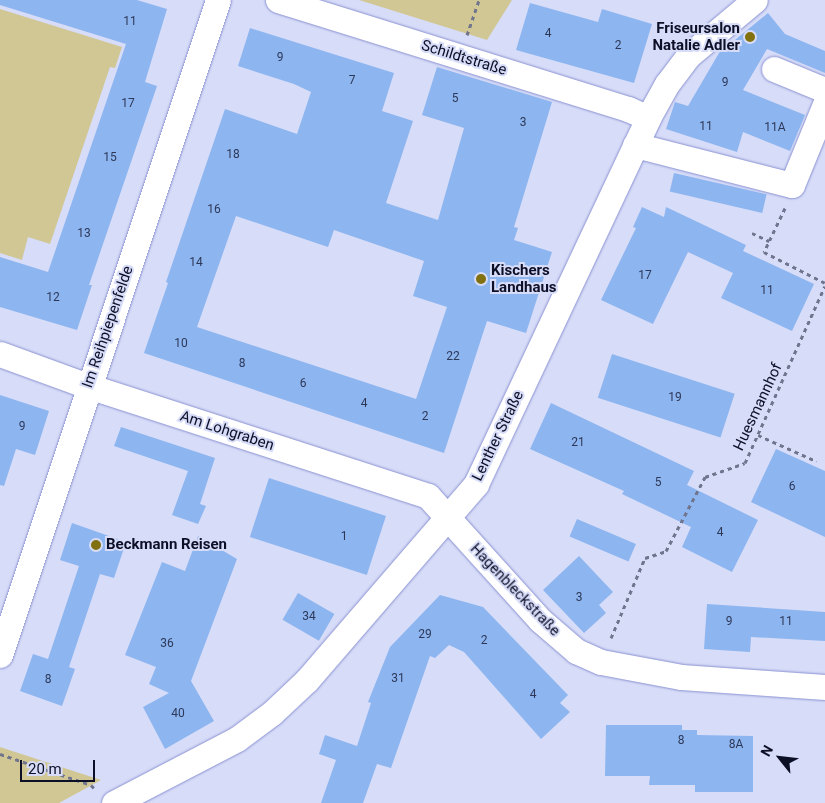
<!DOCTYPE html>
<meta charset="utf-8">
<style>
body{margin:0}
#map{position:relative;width:825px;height:803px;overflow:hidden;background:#d7dcf8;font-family:Roboto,sans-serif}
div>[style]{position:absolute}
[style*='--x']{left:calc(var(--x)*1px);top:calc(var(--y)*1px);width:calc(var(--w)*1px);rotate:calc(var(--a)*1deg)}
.green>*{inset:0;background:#d1c794}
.building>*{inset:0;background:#8db5f0;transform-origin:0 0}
.path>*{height:3px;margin-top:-1.5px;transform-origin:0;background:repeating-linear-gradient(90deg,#70748d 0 4px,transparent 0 8px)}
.roads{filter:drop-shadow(0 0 1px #8991d1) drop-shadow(0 0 1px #8991d1)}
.minor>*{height:25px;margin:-12.5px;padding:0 12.5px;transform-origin:12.5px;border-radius:12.5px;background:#fff}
.dots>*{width:14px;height:14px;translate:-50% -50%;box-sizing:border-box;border:2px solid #d7dcf8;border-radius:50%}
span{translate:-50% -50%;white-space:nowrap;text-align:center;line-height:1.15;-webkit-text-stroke:4px #d7dcf8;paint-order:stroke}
.number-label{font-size:12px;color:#2d3858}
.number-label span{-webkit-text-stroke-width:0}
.poi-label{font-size:15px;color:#0d0f26;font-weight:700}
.right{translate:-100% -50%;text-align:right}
.left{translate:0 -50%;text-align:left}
.street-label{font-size:15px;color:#0d0f26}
.north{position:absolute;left:755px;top:733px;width:50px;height:50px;-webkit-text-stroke:4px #d7dcf8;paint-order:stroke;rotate:299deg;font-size:14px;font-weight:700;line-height:20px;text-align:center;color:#0d0f26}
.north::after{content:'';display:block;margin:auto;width:18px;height:22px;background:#0d0f26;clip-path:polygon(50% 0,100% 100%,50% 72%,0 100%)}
.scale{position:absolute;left:20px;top:760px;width:75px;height:22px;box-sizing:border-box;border:2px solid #0d0f26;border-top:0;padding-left:6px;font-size:15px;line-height:18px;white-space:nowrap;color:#0d0f26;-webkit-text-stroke:4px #d7dcf8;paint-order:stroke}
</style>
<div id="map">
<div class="green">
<div style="clip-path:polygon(359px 0,512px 0,487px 40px)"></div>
<div style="clip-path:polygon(0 9px,122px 47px,115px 68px,110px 67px,50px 244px,28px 237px,22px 260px,0 253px)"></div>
<div style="clip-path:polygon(0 747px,101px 780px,59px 803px,0 803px)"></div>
</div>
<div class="building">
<div style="clip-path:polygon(0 0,137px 0,167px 9px,145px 82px,157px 86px,89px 285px,92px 285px,77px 330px,0 307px,0 257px,48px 272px,126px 44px,0 5px)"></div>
<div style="clip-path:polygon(530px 3px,598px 22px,602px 9px,652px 24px,634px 83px,516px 50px)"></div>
<div style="clip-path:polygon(768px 13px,785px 34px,825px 51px,825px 73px,767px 49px,743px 90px,805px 115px,790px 151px,743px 132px,737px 152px,666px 129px,675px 102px,688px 106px,719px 53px)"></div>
<div style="clip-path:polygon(evenodd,250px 28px,394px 73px,382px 111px,413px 121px,386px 203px,438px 220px,464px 128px,422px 115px,437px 67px,552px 102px,514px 227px,518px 228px,514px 240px,552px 252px,526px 333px,487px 321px,444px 453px,144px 353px,168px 283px,166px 282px,225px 109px,297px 134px,311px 92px,294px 84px,238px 66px,250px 28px,236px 216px,328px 247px,334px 230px,424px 261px,413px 296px,447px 307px,416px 399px,197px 327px,236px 216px)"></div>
<div style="left:674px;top:173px;width:95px;height:19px;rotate:13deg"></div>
<div style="clip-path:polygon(642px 207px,664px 217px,666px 207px,746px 245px,743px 251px,814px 284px,792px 331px,721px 298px,733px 273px,688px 252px,653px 324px,601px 300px,636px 228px,633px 227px)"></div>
<div style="left:612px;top:354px;width:129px;height:46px;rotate:18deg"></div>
<div style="clip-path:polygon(0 395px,49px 411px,35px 455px,16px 449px,4px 486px,0 485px)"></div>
<div style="clip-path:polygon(551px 403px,694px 471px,687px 485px,758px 520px,732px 572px,682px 547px,691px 527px,622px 494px,624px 491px,530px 449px)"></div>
<div style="clip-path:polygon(121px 427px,215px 458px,200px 504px,206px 506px,198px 524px,172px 515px,188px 471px,114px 446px)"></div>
<div style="clip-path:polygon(776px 449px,825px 471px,825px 537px,751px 502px)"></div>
<div style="left:269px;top:478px;width:123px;height:62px;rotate:18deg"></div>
<div style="left:577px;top:519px;width:64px;height:19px;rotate:23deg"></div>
<div style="clip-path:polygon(72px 523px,126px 542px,114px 578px,100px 574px,69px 667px,75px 669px,62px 706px,20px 691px,33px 654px,48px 659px,79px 566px,60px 560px)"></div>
<div style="clip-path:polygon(198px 536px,237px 559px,191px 681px,214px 721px,165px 749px,143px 707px,169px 693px,149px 684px,156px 667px,125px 655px,162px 562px,185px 571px)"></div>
<div style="clip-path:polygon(579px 556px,613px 592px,599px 605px,606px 613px,584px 633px,543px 590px)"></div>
<div style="left:298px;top:593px;width:42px;height:31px;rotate:30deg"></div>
<div style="clip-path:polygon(440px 595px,483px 607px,568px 695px,560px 703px,570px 712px,541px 739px,464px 652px,449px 645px,435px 658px,430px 656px,391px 768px,377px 764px,363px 803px,321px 803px,336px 760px,319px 754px,325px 735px,357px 746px,371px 703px,368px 702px,390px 647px)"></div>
<div style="clip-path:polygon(707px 604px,825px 612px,825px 641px,751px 637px,750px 652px,704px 649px)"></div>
<div style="clip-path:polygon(606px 725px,682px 725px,682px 730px,697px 730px,697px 735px,753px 736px,753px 792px,695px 792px,695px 785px,649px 785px,650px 776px,605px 776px)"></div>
</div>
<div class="path">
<div style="--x:467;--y:35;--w:37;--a:-71"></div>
<div style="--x:785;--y:208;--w:49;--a:115.5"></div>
<div style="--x:764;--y:252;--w:68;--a:26.9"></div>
<div style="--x:752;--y:233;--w:19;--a:25"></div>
<div style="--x:758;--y:435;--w:64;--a:24.1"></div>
<div style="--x:611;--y:638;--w:87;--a:-67"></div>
<div style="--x:645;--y:558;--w:22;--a:-18"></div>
<div style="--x:666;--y:551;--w:84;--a:-62.2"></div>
<div style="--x:705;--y:477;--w:42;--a:-19.3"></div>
<div style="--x:745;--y:463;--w:194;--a:-65.7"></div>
<div style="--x:0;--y:754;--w:96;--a:18.8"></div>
<div style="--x:91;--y:785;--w:4;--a:45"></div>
</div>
<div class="roads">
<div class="minor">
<div style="--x:278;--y:0;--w:367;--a:17.3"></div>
<div style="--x:628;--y:109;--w:22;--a:24"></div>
<div style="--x:774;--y:69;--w:55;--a:22.4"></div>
<div style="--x:635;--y:145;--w:162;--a:14.3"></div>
<div style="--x:792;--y:185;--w:87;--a:-67.8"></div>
<div style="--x:0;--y:354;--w:94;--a:20"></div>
<div style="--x:88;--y:386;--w:357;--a:17.9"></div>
<div style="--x:428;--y:496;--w:167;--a:47.9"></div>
<div style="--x:540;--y:620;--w:48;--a:40.7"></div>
<div style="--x:576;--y:651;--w:27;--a:24"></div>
<div style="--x:601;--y:662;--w:81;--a:10.6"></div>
<div style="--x:681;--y:677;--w:144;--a:4"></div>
<div style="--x:0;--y:655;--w:690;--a:-71.59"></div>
<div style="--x:114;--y:803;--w:139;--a:-27.5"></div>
<div style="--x:237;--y:739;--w:44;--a:-36.6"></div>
<div style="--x:272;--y:713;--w:48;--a:-43.3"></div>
<div style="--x:307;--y:680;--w:259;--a:-49.2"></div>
<div style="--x:476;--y:484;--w:404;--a:-64.8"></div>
<div style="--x:648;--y:118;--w:39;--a:-61"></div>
<div style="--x:667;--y:84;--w:35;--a:-53"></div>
<div style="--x:688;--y:56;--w:87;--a:-39.9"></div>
</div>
</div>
<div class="dots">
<div style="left:750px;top:37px;background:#827111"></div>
<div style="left:481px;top:279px;background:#827111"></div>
<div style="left:96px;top:545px;background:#827111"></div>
</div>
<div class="number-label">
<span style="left:130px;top:22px">11</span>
<span style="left:548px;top:34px">4</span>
<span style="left:618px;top:46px">2</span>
<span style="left:280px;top:58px">9</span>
<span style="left:352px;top:81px">7</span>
<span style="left:725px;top:83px">9</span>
<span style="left:455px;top:99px">5</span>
<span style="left:128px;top:104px">17</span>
<span style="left:523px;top:123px">3</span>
<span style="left:706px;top:127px">11</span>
<span style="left:775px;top:128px">11A</span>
<span style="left:233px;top:155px">18</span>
<span style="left:110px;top:158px">15</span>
<span style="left:214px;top:210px">16</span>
<span style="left:84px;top:234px">13</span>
<span style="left:196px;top:263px">14</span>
<span style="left:645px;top:276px">17</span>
<span style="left:767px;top:291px">11</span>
<span style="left:53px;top:298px">12</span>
<span style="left:181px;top:344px">10</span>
<span style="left:453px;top:357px">22</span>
<span style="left:242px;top:364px">8</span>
<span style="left:303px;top:384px">6</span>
<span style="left:675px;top:398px">19</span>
<span style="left:364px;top:404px">4</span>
<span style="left:425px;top:417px">2</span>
<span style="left:22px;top:427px">9</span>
<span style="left:578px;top:443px">21</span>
<span style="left:658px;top:483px">5</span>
<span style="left:792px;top:487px">6</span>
<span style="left:720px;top:533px">4</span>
<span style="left:344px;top:537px">1</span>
<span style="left:579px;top:598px">3</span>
<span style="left:309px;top:617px">34</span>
<span style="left:729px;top:622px">9</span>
<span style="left:786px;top:622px">11</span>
<span style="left:425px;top:635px">29</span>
<span style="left:484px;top:641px">2</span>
<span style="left:167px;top:644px">36</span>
<span style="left:398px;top:679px">31</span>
<span style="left:48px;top:680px">8</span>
<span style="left:533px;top:695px">4</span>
<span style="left:178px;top:714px">40</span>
<span style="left:681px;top:741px">8</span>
<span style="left:736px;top:745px">8A</span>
</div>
<div class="poi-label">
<span class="right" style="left:740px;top:37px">Friseursalon<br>Natalie Adler</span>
<span class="left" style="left:491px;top:279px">Kischers<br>Landhaus</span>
<span class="left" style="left:106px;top:545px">Beckmann Reisen</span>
</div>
<div class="street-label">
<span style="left:464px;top:58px;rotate:17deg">Schildtstraße</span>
<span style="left:108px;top:327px;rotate:-71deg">Im Reihpiepenfelde</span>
<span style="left:758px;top:407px;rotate:-65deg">Huesmannhof</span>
<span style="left:227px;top:431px;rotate:18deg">Am Lohgraben</span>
<span style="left:498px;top:436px;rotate:-64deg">Lenther Straße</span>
<span style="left:515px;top:590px;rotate:46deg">Hagenbleckstraße</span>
</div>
<div class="north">N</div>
<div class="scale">20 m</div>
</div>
